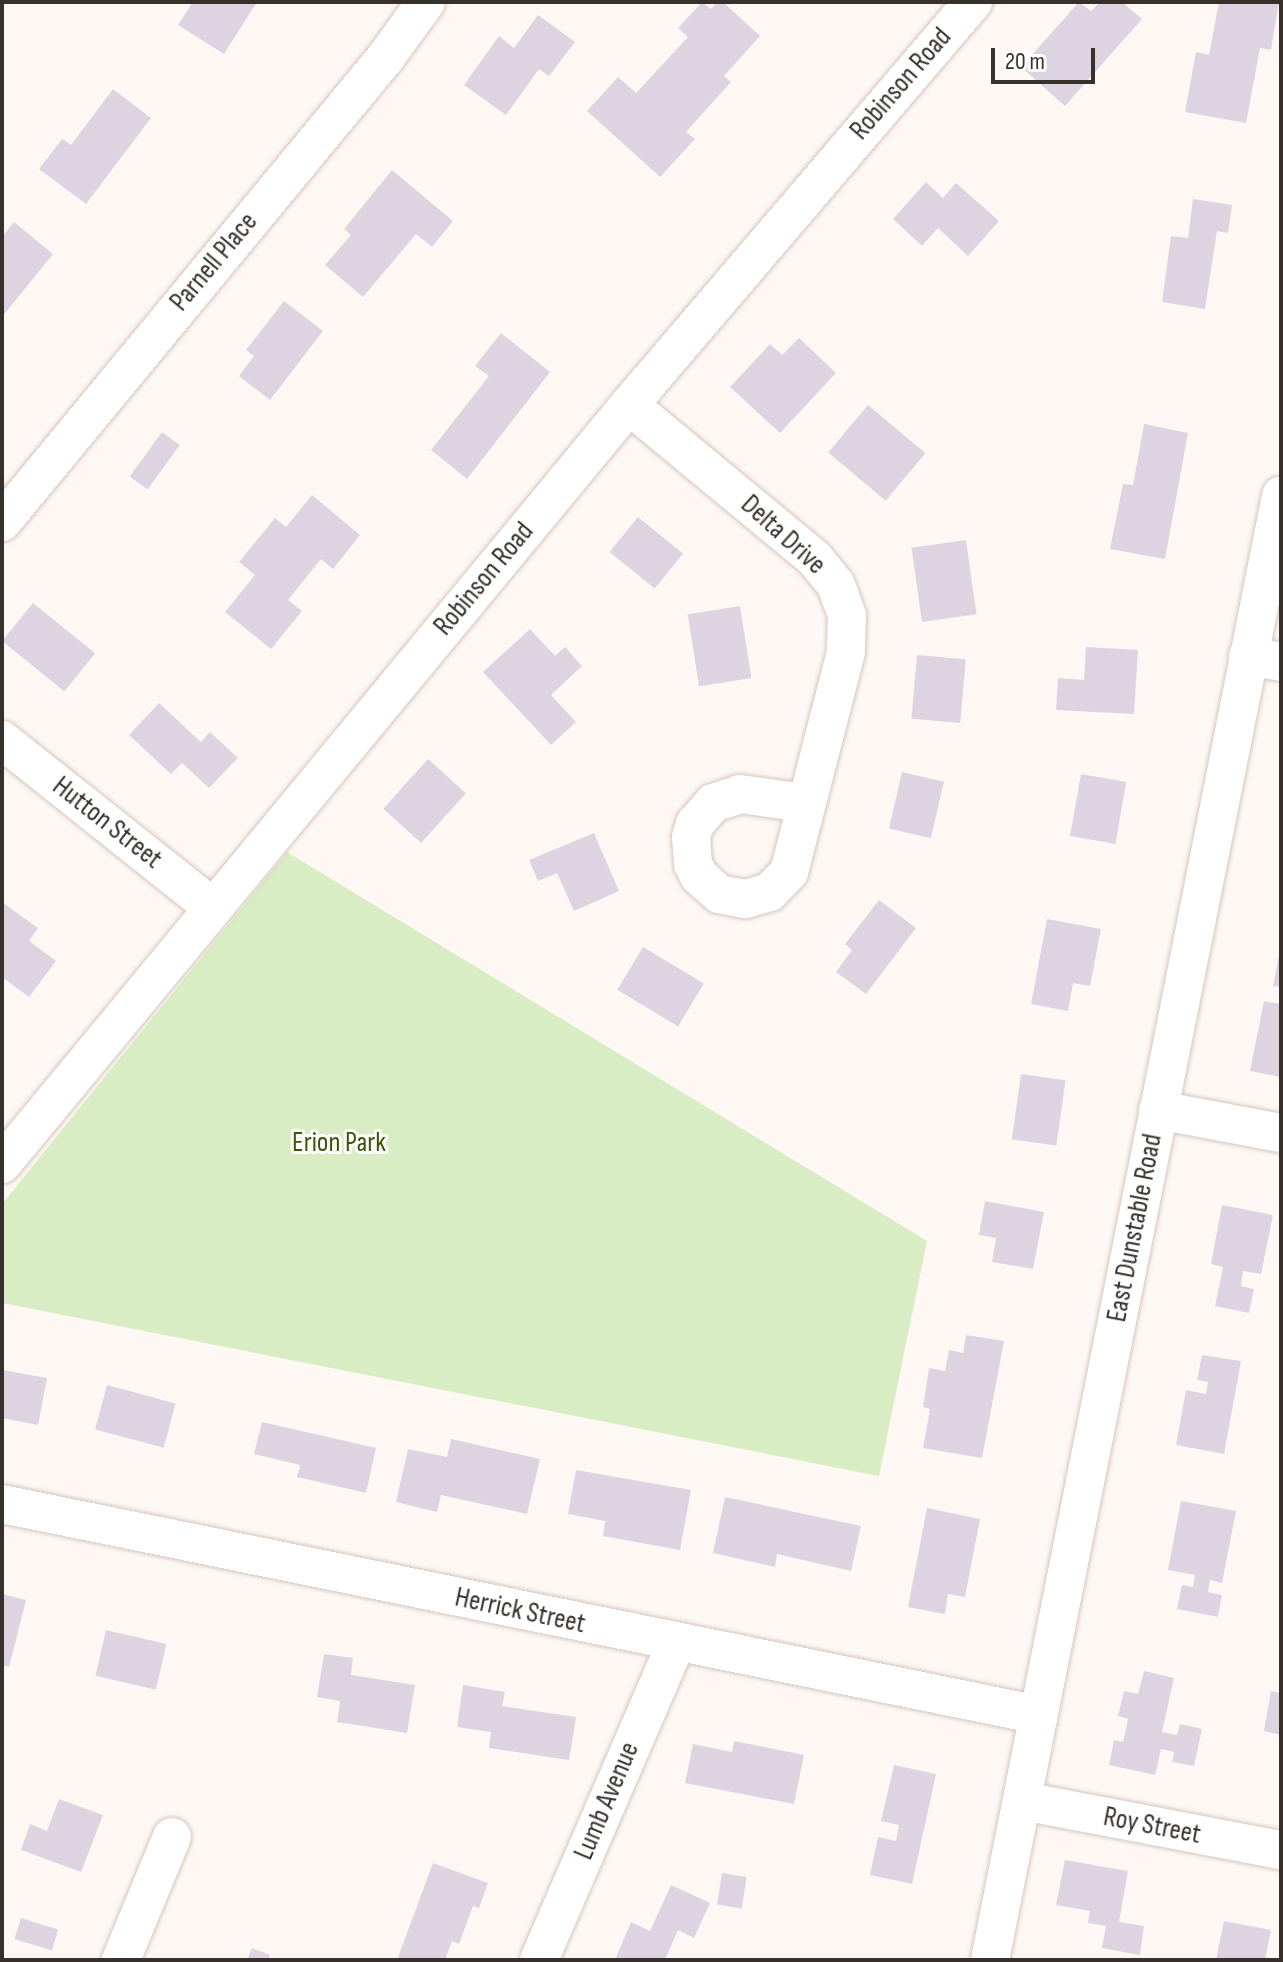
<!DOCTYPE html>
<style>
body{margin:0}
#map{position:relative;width:1283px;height:1962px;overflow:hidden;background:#fef8f4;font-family:"Sofia Sans Condensed",sans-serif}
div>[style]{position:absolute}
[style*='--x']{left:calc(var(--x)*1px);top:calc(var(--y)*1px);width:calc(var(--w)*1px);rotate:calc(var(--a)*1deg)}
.green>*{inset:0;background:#d9edc4}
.building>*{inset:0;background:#ddd4e2;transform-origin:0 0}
.roads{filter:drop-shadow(0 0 2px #d6c6bd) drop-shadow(0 0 2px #d6c6bd)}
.minor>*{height:38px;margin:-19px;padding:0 19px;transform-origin:19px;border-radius:19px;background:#fff}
span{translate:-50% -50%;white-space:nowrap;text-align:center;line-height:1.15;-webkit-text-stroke:6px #fff;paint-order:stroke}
.street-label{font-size:28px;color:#37312e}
.park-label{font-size:28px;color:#3a5709}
.frame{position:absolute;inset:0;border:4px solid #37312e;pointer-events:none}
.scale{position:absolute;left:991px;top:48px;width:104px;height:36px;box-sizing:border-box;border:4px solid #37312e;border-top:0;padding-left:10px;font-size:24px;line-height:28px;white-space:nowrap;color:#37312e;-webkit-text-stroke:6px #fff;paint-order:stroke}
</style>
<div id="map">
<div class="green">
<div style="clip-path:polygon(287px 852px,927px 1241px,879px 1476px,2px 1303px,2px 1204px)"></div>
</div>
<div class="building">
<div style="clip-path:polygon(193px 2px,257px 2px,224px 54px,178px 25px)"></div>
<div style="clip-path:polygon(702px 2px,711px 9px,717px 2px,723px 2px,760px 36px,724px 76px,731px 82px,686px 132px,695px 139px,660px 177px,587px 111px,618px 77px,636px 93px,688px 37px,678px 28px)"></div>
<div style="clip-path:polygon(1079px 2px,1091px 11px,1100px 2px,1122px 2px,1142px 19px,1065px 106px,1021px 67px)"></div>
<div style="clip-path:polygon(1219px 2px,1279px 2px,1271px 50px,1260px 48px,1246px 123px,1185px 112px,1196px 52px,1209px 55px)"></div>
<div style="clip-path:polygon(538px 15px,575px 42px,549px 76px,539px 69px,506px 115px,464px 85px,499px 36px,514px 48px)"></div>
<div style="clip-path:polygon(113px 89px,151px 118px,86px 204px,39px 169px,62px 139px,71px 145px)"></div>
<div style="clip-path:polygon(392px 170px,453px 221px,432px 247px,416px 234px,363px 297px,325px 265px,351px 235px,344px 229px)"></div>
<div style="clip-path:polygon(926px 182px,943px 198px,956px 183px,999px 221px,968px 256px,938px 228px,922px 246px,893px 219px)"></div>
<div style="clip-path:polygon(1193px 199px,1232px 205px,1228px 233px,1217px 231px,1205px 309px,1162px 302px,1171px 236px,1188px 238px)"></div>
<div style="clip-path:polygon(14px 222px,53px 254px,2px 317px,2px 237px)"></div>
<div style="clip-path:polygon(284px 301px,323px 331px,270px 400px,239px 376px,254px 356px,246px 350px)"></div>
<div style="clip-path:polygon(501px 333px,550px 372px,467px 479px,431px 450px,489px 376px,475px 366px)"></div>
<div style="clip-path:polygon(799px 338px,836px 373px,780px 433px,730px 387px,770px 344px,782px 355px)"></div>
<div style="left:868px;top:405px;width:75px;height:62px;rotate:40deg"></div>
<div style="clip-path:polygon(1144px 424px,1188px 433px,1165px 559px,1110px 549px,1123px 484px,1133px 485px)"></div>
<div style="left:162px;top:432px;width:22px;height:55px;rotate:36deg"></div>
<div style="clip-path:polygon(312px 495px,360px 535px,333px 569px,321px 559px,288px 600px,302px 611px,271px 649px,225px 612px,255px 575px,239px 562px,275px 518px,286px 527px)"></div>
<div style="left:638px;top:517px;width:58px;height:45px;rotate:39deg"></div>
<div style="left:966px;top:540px;width:75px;height:55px;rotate:82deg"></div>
<div style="left:33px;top:603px;width:80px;height:49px;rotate:39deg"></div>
<div style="left:740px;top:606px;width:73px;height:53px;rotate:81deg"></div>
<div style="clip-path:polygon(530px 629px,555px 656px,565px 647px,582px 666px,551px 695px,576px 722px,551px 745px,483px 672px)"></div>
<div style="clip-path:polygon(1086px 647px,1138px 650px,1134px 714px,1056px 710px,1058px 678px,1084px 680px)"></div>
<div style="left:917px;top:655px;width:49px;height:64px;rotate:5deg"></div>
<div style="clip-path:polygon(159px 703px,201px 742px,210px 732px,238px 758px,209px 788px,182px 763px,171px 774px,129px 735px)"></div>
<div style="left:428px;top:759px;width:51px;height:67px;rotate:42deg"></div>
<div style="left:902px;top:772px;width:43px;height:58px;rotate:13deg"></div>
<div style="left:1081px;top:774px;width:46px;height:63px;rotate:10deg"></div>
<div style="clip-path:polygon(594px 833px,619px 891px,574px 911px,557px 873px,538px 881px,529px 860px)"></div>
<div style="clip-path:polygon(879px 900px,916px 928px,866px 994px,836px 972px,852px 950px,845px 944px)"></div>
<div style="clip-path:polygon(2px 902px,38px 928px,29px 941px,56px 961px,29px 997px,2px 977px)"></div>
<div style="clip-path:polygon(1047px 919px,1101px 929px,1090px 986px,1073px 983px,1068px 1011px,1031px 1004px)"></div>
<div style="left:643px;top:947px;width:71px;height:50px;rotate:31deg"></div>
<div style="clip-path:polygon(1280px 950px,1281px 951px,1281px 987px,1273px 986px)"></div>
<div style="clip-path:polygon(1264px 1001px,1281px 1004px,1281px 1077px,1250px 1071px)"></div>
<div style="left:1021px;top:1074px;width:45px;height:66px;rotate:8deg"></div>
<div style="clip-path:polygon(985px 1201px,1044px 1212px,1033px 1269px,992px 1262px,996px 1238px,979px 1235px)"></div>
<div style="clip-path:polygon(1222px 1205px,1273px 1215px,1261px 1274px,1243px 1271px,1241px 1286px,1254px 1289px,1249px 1313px,1215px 1306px,1223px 1267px,1211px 1264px)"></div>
<div style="clip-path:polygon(966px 1335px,1004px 1341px,982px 1458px,923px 1448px,930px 1409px,923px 1407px,929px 1368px,945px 1371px,949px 1350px,963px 1353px)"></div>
<div style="clip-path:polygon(1202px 1355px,1241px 1361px,1224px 1454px,1176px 1445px,1186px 1390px,1206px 1394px,1208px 1382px,1197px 1380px)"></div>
<div style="clip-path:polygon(2px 1370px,47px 1378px,38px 1425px,2px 1418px)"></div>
<div style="left:107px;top:1385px;width:71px;height:46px;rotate:15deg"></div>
<div style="clip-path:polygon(262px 1422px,376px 1448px,366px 1493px,297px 1477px,300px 1465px,254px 1454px)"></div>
<div style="clip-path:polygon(451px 1439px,540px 1459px,527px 1514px,441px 1495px,437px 1512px,396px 1502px,408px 1449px,447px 1457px)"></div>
<div style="clip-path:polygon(576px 1470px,691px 1490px,680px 1550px,603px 1536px,605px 1521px,568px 1514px)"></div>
<div style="clip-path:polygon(725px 1497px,861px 1526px,851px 1571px,777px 1554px,775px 1567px,713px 1553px)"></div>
<div style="clip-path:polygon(1181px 1501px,1236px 1511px,1222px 1583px,1210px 1580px,1208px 1592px,1222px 1595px,1218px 1617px,1177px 1609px,1182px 1585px,1193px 1587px,1195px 1575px,1168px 1570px)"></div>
<div style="clip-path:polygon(927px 1508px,980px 1519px,965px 1597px,948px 1594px,945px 1614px,908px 1607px)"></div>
<div style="clip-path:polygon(2px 1594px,26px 1600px,9px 1667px,2px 1665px)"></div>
<div style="left:106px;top:1630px;width:62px;height:47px;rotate:13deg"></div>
<div style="clip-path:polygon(324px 1654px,353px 1658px,351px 1675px,415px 1685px,407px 1733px,337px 1722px,340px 1701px,317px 1697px)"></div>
<div style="clip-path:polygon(1144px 1671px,1174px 1678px,1162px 1732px,1177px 1735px,1180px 1724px,1202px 1729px,1194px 1766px,1172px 1762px,1174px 1752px,1161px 1749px,1155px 1775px,1109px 1765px,1114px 1740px,1123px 1742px,1128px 1719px,1118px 1716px,1124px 1691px,1138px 1694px)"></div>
<div style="clip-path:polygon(463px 1685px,505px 1692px,502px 1706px,576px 1717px,569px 1760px,489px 1748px,491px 1732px,457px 1727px)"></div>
<div style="clip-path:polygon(1271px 1691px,1281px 1693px,1281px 1735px,1264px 1731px)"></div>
<div style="clip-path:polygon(734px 1741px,804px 1755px,794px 1804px,685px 1783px,693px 1744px,732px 1752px)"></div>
<div style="clip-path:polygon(894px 1765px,936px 1774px,912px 1884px,870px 1875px,878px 1837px,896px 1841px,899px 1825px,881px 1821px)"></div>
<div style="clip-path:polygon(59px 1799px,103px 1815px,81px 1872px,21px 1850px,30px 1824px,47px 1831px)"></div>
<div style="clip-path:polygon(1065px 1860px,1128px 1871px,1119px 1922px,1144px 1926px,1140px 1955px,1102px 1948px,1106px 1926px,1088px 1923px,1090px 1911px,1056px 1905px)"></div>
<div style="clip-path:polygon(433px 1863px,488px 1883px,479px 1908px,473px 1906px,459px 1944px,452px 1941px,445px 1960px,397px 1960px)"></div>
<div style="left:722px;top:1873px;width:25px;height:32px;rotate:9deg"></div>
<div style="clip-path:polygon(671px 1885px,710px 1903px,694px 1938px,678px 1930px,665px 1960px,615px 1960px,631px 1922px,650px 1931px)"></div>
<div style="left:21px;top:1918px;width:39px;height:22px;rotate:17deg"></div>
<div style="clip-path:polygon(1224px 1921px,1271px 1930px,1265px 1960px,1216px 1960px)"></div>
<div style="clip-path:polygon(252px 1948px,270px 1955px,268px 1960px,247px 1960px)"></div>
</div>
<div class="roads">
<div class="minor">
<div style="--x:629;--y:405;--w:241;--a:39.6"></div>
<div style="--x:815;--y:559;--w:33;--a:51"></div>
<div style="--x:836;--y:585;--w:33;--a:70"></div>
<div style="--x:847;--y:616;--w:36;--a:92"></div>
<div style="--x:846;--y:652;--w:227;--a:104.5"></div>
<div style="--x:789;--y:872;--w:28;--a:134"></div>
<div style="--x:770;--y:892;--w:26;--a:164"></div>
<div style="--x:745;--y:899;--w:26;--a:-169"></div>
<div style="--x:719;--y:894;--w:27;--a:-138"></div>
<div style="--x:699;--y:876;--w:13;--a:-117"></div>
<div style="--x:693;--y:864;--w:27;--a:-94"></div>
<div style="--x:691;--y:837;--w:14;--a:-73"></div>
<div style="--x:695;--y:824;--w:28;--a:-49"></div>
<div style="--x:713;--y:803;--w:28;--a:-18"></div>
<div style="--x:740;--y:794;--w:66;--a:7.9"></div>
<div style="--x:2;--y:522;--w:603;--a:-50.45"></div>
<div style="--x:386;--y:57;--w:68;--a:-54"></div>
<div style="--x:1248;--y:656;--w:34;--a:10"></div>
<div style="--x:2;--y:740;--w:268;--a:38.5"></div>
<div style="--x:1158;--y:1110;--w:125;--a:10.6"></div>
<div style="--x:2;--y:1164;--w:984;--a:-50.44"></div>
<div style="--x:629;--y:405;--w:530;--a:-49.52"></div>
<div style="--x:2;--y:1504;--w:1058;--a:11.5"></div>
<div style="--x:1023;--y:1801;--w:263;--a:10.8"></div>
<div style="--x:121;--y:1960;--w:133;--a:-67.5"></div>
<div style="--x:539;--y:1960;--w:345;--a:-66.6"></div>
<div style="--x:990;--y:1960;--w:1493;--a:-78.76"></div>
</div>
</div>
<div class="street-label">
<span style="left:901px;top:84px;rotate:-49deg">Robinson Road</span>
<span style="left:214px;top:262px;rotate:-50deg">Parnell Place</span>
<span style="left:783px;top:535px;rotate:42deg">Delta Drive</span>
<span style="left:484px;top:579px;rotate:-50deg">Robinson Road</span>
<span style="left:107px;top:823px;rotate:38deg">Hutton Street</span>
<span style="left:1135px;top:1228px;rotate:-79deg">East Dunstable Road</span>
<span style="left:520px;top:1611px;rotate:12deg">Herrick Street</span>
<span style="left:607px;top:1801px;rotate:-67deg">Lumb Avenue</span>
<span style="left:1152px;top:1826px;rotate:11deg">Roy Street</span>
</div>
<div class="park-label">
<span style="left:339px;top:1143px">Erion Park</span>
</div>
<div class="frame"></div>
<div class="scale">20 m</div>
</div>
